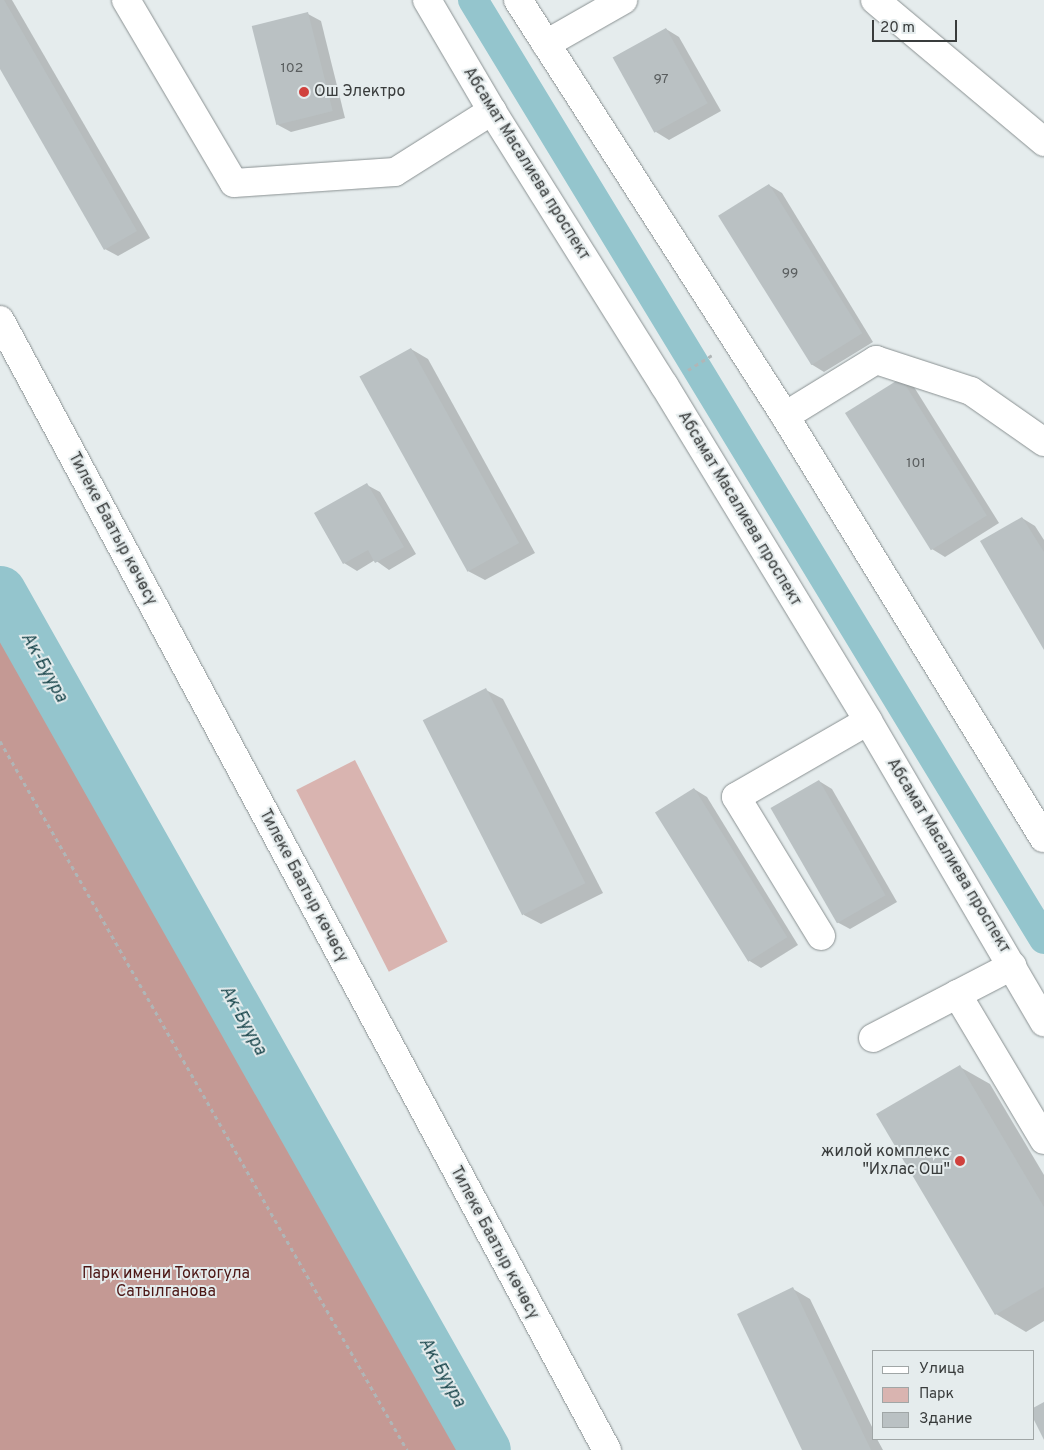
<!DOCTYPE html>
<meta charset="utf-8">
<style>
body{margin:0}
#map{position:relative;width:1044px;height:1450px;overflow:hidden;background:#e5eced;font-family:Overpass,sans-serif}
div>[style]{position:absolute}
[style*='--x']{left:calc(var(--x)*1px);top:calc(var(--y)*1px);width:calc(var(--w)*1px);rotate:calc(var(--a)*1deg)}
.green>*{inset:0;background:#d9b4b0;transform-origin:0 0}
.forest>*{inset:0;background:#c49994}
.shadow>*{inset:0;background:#0003}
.canal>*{height:30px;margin:-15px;padding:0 15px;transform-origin:15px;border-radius:15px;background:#94c5cd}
.river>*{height:51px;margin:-25.5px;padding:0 25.5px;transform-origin:25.5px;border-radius:25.5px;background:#94c5cd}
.building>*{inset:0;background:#bac1c3;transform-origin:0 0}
.path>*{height:3px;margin-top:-1.5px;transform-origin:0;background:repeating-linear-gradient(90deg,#b0b6b7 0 4px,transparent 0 8px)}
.roads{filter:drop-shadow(0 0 1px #8a9192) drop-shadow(0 0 1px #8a9192)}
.minor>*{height:28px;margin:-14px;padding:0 14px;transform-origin:14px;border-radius:14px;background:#fff}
.major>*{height:28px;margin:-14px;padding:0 14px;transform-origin:14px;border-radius:14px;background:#fff}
.dots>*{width:14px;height:14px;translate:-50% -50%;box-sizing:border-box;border:2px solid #e5eced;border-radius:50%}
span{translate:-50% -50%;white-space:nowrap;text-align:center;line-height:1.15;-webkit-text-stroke:4px #e5eced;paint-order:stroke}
.number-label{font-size:14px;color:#595d5e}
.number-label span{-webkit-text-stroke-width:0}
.poi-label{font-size:16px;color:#393c3c}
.left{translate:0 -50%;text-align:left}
.right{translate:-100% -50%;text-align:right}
.street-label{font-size:16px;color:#393c3c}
.park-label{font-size:16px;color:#4c1614}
.water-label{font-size:18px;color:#18454b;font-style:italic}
.legend{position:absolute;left:872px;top:1350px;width:162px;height:90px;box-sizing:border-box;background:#e5eced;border:1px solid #a0a6a6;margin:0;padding:6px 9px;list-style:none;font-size:15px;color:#393c3c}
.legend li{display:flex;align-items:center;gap:10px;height:25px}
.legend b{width:25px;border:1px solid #a0a6a6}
.scale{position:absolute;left:872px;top:20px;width:85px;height:22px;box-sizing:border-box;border:2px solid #393c3c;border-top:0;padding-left:6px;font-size:15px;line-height:18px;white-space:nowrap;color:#393c3c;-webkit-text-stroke:4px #e5eced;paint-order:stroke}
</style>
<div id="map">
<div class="green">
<div style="left:355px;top:760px;width:204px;height:66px;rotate:63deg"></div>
</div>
<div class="forest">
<div style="clip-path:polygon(0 626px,9px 632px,465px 1450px,0 1450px)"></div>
</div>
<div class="shadow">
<div style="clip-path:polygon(0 0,12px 0,150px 238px,118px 256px,105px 249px,0 67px)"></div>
<div style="clip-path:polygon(308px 14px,321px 21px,345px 118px,291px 132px,278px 125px)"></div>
<div style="clip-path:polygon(666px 29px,679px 37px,721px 111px,669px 140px,656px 132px)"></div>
<div style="clip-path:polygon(769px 185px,782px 193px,873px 342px,824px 372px,811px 364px)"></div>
<div style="clip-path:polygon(411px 349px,428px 359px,535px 553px,485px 580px,468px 571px)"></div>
<div style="clip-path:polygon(901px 379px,914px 387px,999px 523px,945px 557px,932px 549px)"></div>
<div style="clip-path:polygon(367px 485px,380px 492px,416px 554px,389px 570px,375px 560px,357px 571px,344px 563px)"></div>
<div style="clip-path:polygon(1022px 518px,1035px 526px,1044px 540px,1044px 648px)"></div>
<div style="clip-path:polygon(486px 690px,503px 699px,603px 893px,541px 924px,524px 915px)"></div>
<div style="clip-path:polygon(819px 781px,832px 789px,897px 902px,850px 929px,837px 922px)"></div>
<div style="clip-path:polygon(694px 789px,707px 797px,798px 945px,761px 968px,748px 960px,657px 812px)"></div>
<div style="clip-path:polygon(960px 1067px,990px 1084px,1044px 1175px,1044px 1321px,1026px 1332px,996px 1314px)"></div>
<div style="clip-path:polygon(793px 1289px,810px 1299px,873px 1429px,873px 1439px,877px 1439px,883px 1450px,803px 1450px)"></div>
</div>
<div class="canal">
<div style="--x:473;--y:0;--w:1099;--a:58.7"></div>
</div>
<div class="river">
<div style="--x:0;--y:591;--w:986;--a:60.55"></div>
</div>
<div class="building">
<div style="clip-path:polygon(0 0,4px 0,137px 231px,104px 250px,0 69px)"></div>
<div style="left:308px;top:12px;width:102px;height:58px;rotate:76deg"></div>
<div style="left:666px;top:28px;width:86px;height:61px;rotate:61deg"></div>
<div style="left:769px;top:184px;width:176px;height:60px;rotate:58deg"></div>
<div style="left:411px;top:348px;width:223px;height:59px;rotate:61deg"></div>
<div style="left:901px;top:378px;width:162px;height:66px;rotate:58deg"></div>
<div style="clip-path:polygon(367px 483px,404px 547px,375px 563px,368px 550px,343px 564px,314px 513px)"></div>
<div style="clip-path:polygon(1022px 517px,1044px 552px,1044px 650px,980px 541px)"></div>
<div style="left:486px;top:688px;width:219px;height:71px;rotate:63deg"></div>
<div style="left:819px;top:780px;width:133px;height:56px;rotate:60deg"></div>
<div style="left:694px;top:788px;width:176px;height:46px;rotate:58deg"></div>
<div style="clip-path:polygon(960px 1065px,1044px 1207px,1044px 1287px,995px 1315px,876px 1114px)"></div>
<div style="clip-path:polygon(793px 1287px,871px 1450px,802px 1450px,737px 1314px)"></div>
<div style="clip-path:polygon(1044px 1402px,1044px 1440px,1033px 1418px,1033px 1408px)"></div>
</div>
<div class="path">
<div style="--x:688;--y:370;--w:28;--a:-32"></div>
<div style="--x:0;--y:741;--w:818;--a:60.14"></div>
</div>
<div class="roads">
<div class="minor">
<div style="--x:126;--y:0;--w:212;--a:59.5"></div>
<div style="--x:234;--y:183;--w:161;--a:-3.9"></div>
<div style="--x:395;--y:172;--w:115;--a:-32.2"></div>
<div style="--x:875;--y:0;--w:221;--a:40"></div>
<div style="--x:546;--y:44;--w:89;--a:-29.7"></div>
<div style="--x:0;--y:320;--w:1283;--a:61.76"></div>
<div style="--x:785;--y:416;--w:107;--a:-31.6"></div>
<div style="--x:876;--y:360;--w:100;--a:18.1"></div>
<div style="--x:971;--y:391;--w:89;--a:34.9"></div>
<div style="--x:821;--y:936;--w:163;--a:-121.4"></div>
<div style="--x:736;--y:797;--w:152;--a:-29.9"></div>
<div style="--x:957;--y:994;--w:170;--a:59.2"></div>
<div style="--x:873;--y:1038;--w:157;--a:-27.4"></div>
</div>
<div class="major">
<div style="--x:427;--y:0;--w:129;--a:59.6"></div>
<div style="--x:492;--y:111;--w:324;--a:57.9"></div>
<div style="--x:664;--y:385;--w:393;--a:58.7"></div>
<div style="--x:868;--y:721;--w:349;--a:59.7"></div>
<div style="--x:518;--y:0;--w:494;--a:57.3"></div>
<div style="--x:785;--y:416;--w:495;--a:58.5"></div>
</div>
</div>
<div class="dots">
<div style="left:304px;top:92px;background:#d0413d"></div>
<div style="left:960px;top:1161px;background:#d0413d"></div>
</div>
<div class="number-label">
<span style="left:292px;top:69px">102</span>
<span style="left:661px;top:80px">97</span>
<span style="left:790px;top:274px">99</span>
<span style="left:916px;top:464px">101</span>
</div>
<div class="poi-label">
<span class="left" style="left:314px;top:92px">Ош Электро</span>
<span class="right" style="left:950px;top:1161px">жилой комплекс<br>"Ихлас Ош"</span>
</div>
<div class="street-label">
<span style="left:526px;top:164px;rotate:58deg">Абсамат Масалиева проспект</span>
<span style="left:739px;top:509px;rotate:59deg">Абсамат Масалиева проспект</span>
<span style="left:112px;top:529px;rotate:62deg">Тилеке Баатыр көчөсү</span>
<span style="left:948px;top:856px;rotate:59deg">Абсамат Масалиева проспект</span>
<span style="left:303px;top:886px;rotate:62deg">Тилеке Баатыр көчөсү</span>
<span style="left:494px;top:1243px;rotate:62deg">Тилеке Баатыр көчөсү</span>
</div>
<div class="park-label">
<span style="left:166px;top:1283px">Парк имени Токтогула<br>Сатылганова</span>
</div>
<div class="water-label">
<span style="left:43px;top:668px;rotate:61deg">Ак-Буура</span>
<span style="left:242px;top:1021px;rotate:61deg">Ак-Буура</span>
<span style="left:441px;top:1373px;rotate:61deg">Ак-Буура</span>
</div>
<ul class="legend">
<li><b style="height:6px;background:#fff"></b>Улица</li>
<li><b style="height:14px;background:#d9b4b0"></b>Парк</li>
<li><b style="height:14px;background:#bac1c3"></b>Здание</li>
</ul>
<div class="scale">20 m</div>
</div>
